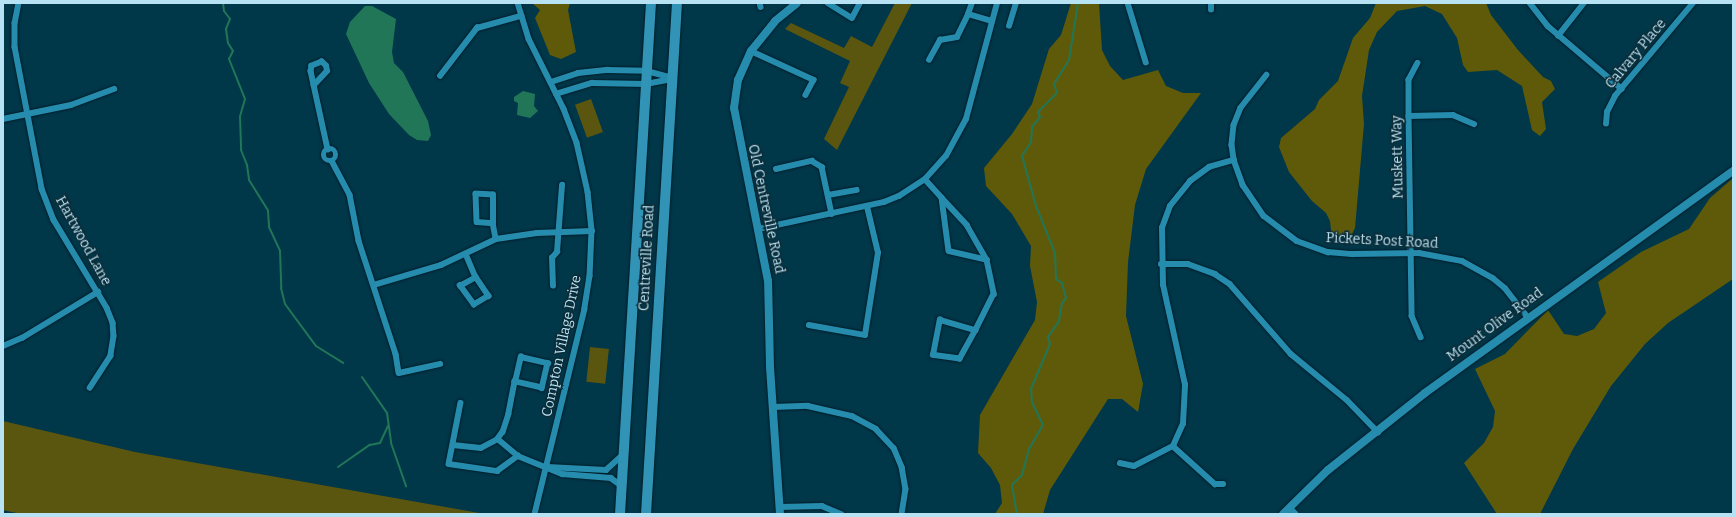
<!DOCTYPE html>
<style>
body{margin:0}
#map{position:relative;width:1736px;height:517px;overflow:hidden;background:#003749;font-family:Bitter,serif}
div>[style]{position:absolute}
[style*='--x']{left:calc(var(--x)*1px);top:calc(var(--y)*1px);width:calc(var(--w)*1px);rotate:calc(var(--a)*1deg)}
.green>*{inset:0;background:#5a560f;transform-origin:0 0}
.forest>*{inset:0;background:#5f5a0a}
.water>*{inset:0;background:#217658}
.stream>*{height:2px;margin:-1px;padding:0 1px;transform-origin:1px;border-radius:1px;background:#217658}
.roads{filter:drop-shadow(0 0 1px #001d28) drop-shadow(0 0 1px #001d28)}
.street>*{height:5.5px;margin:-2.75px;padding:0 2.75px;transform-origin:2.75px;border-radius:2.75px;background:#268cae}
.street>.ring{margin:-2.75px;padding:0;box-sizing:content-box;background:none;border:5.5px solid #268cae;border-radius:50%}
.secondary>*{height:8px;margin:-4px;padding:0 4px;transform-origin:4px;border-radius:4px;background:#268cae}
.highway>*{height:10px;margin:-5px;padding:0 5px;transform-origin:5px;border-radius:5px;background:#3193b5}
span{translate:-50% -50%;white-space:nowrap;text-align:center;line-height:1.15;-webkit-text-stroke:3px #0d2c37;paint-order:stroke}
.street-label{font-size:14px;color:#b7e2f4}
.frame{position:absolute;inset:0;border:4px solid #b7e2f4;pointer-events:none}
</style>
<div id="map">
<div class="green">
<div style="clip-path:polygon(895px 3px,912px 3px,837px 150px,824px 139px,849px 87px,840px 83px,850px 61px,785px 29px,791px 23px,844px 48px,851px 36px,872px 47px)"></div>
<div style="left:591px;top:99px;width:35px;height:17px;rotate:70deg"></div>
<div style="left:590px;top:347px;width:19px;height:35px;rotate:6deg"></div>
<div style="clip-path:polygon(3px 421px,135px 452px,485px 514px,21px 514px,3px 510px)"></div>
</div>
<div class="forest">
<div style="clip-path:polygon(532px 3px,570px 3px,568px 10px,576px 52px,561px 59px,550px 55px,535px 18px,540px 10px)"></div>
<div style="clip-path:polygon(1071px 3px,1099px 3px,1102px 50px,1110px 66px,1123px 80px,1158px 70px,1166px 86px,1183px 93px,1201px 93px,1146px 169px,1135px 205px,1128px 262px,1126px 316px,1143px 384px,1138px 412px,1122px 399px,1108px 399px,1050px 490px,1043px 514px,995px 514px,1002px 503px,1000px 485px,991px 468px,978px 453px,980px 415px,1035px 320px,1037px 302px,1030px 266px,1031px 246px,1012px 214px,986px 186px,984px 168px,1012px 134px,1032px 104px,1049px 49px,1061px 35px)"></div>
<div style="clip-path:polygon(1376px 3px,1486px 3px,1491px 15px,1518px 50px,1543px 77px,1551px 81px,1555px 89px,1542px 102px,1546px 129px,1540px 136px,1532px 130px,1522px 86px,1497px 70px,1468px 72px,1463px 65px,1457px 38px,1442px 14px,1425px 6px,1397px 11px,1377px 32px,1369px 50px,1362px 96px,1364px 124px,1355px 228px,1351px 236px,1332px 239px,1330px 221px,1326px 213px,1312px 201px,1289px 172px,1279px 147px,1281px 138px,1315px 109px,1319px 100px,1338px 81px,1353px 38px,1370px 18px)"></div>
<div style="clip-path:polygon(1733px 178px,1733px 279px,1668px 323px,1645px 344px,1611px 386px,1573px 449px,1540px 514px,1497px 514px,1464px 463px,1484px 443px,1493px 427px,1495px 411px,1475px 369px,1505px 354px,1548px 310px,1564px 334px,1577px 336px,1594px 329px,1606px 313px,1598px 282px,1641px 252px,1689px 229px,1710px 198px)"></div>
</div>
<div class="water">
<div style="clip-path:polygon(365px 6px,372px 6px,396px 19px,392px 52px,394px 63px,403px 72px,428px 121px,431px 135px,428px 141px,417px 140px,409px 135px,389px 114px,369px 83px,346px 34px,350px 22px)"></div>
<div style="clip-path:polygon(523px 91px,535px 94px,534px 106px,538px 111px,530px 118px,517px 115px,518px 103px,514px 101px,514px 97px)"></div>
</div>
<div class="stream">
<div style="--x:223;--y:3;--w:8;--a:83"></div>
<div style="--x:224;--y:11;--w:10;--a:53"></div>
<div style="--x:230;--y:19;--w:11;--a:112"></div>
<div style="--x:226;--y:29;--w:14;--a:82"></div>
<div style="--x:228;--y:43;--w:9;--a:58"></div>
<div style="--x:233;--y:51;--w:9;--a:117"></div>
<div style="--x:229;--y:59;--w:43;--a:68.2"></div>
<div style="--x:245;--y:99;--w:19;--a:106"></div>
<div style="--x:240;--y:117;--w:33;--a:88"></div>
<div style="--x:241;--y:150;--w:16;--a:68"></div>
<div style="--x:247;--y:165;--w:15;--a:82"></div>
<div style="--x:249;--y:180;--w:36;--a:58"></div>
<div style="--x:268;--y:211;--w:16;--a:86"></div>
<div style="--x:269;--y:227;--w:26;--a:65"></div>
<div style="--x:280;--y:251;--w:37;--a:88"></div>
<div style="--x:281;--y:288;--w:16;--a:76"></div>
<div style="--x:285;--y:304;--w:52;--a:53.6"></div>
<div style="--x:316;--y:346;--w:32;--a:32"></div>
<div style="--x:362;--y:377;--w:44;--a:55.2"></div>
<div style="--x:387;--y:413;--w:30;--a:82"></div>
<div style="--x:391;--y:443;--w:46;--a:70.8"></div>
<div style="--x:338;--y:467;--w:39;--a:-35"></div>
<div style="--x:370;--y:445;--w:10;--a:-11"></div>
<div style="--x:380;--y:443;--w:19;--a:-65"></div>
<div style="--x:1017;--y:514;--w:29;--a:-100"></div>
<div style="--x:1012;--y:485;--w:14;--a:-45"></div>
<div style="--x:1022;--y:475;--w:27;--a:-75"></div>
<div style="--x:1029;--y:449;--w:28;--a:-60"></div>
<div style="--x:1043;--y:425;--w:25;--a:-116"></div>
<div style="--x:1032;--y:402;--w:13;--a:-94"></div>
<div style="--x:1031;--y:389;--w:49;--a:-67.1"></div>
<div style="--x:1050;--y:344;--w:7;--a:-106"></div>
<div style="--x:1048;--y:337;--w:19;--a:-55"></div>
<div style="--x:1059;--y:321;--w:18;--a:-81"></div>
<div style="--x:1062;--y:303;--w:6;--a:-51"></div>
<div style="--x:1066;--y:298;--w:16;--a:-105"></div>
<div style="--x:1062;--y:283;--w:7;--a:-146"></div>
<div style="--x:1056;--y:279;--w:26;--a:-92"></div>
<div style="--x:1055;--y:253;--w:51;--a:-112"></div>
<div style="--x:1036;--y:206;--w:52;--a:-105.6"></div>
<div style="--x:1022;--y:156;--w:17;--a:-57"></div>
<div style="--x:1031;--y:142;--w:15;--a:-86"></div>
<div style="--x:1032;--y:127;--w:13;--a:-51"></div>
<div style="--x:1040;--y:117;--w:5;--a:-112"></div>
<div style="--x:1038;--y:112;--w:27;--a:-45"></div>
<div style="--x:1057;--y:93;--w:9;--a:-108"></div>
<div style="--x:1054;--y:84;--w:28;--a:-58"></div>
<div style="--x:1069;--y:60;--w:58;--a:-81"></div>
</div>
<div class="roads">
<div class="street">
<div style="--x:19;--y:3;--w:20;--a:101"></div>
<div style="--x:15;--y:23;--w:24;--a:90"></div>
<div style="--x:15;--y:47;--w:145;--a:79.2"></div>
<div style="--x:42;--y:189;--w:33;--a:69"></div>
<div style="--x:54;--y:220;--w:103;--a:58.9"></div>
<div style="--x:107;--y:308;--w:16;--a:68"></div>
<div style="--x:113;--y:323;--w:13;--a:86"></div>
<div style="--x:114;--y:336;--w:20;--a:99"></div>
<div style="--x:111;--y:356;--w:38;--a:123"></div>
<div style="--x:518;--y:3;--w:38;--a:73"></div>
<div style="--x:529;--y:39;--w:78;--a:63.4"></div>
<div style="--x:564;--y:109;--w:36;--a:69"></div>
<div style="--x:577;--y:143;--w:50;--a:77.3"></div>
<div style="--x:588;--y:192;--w:39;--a:84"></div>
<div style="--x:592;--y:231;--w:45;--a:92.5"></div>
<div style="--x:590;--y:276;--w:33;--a:99"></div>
<div style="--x:585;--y:309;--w:211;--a:103.7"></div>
<div style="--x:760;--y:3;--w:4;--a:76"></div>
<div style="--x:828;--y:3;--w:28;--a:32"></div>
<div style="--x:852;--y:18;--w:17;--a:-62"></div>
<div style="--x:1128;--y:3;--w:62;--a:73"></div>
<div style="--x:1530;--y:3;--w:29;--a:52"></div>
<div style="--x:1548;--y:26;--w:97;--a:40.4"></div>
<div style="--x:1211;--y:10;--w:7;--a:-90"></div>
<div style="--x:968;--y:14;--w:12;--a:-70"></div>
<div style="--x:1009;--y:26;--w:24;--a:-73"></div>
<div style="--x:1558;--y:36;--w:42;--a:-51.8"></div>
<div style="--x:751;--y:51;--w:69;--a:24.7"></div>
<div style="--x:814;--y:80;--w:17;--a:118"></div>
<div style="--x:929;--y:60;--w:23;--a:-61"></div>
<div style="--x:940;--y:40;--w:17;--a:-10"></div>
<div style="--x:957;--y:37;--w:25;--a:-64"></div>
<div style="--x:968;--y:14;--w:25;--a:16"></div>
<div style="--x:1418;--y:63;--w:19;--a:118"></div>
<div style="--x:1409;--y:80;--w:36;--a:90"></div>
<div style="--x:1409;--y:116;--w:200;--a:89.1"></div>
<div style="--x:1412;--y:316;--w:23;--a:67"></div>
<div style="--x:1267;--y:75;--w:42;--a:128.2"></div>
<div style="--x:1241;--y:108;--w:18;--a:112"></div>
<div style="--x:1234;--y:125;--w:20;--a:96"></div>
<div style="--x:1232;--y:145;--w:15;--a:82"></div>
<div style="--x:1234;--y:160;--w:27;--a:70"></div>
<div style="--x:1243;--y:185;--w:37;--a:56"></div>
<div style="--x:1264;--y:216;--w:41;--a:37.1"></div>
<div style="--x:1297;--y:241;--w:33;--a:20"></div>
<div style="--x:1328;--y:252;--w:24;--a:5"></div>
<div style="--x:1352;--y:254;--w:67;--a:-0.9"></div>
<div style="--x:1419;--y:253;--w:44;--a:10.5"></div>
<div style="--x:1462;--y:261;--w:35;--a:29"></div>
<div style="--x:1493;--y:278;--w:16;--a:40"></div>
<div style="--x:1505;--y:288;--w:37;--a:52"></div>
<div style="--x:440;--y:76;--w:61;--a:-52.4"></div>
<div style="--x:477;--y:28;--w:46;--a:-15.3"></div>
<div style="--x:551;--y:82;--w:28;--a:-18"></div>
<div style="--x:578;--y:73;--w:30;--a:-6"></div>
<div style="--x:608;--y:70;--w:39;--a:1"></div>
<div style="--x:647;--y:71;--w:27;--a:15"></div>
<div style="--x:314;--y:85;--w:19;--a:-47"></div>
<div style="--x:327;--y:71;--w:5;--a:-101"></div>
<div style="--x:326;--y:66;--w:6;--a:-135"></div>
<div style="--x:322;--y:62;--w:11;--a:158"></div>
<div style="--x:312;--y:66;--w:5;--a:101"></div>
<div style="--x:311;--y:71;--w:14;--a:78"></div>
<div style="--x:314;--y:85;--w:66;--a:77.7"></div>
<div style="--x:556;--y:94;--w:38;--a:-17"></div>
<div style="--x:592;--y:83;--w:54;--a:1.1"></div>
<div style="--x:646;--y:84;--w:26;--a:-11"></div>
<div style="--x:1409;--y:116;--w:44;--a:-1.3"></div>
<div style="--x:1453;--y:115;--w:23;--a:23"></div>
<div style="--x:3;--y:119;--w:69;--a:-11.6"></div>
<div style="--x:71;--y:105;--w:46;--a:-20.4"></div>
<div style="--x:1606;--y:124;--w:12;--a:-85"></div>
<div style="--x:1607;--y:112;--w:18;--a:-63"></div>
<div style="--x:1615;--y:96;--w:121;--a:-50"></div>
<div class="ring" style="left:324px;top:149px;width:6.5px;height:6.5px"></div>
<div style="--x:332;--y:161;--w:38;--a:62"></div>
<div style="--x:350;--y:195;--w:47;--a:78.9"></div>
<div style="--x:359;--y:241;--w:119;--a:71.9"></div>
<div style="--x:396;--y:354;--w:19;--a:81"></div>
<div style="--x:399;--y:373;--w:42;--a:-12.4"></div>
<div style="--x:776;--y:169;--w:37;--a:-13"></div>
<div style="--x:812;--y:161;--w:12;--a:31"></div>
<div style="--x:822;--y:167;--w:48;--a:78"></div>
<div style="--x:925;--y:179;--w:25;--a:48"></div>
<div style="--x:942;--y:198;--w:53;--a:82.5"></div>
<div style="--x:949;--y:251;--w:39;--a:13"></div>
<div style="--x:828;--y:195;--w:29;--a:-10"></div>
<div style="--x:942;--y:198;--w:37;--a:47"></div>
<div style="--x:967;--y:225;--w:40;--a:60.3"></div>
<div style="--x:987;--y:260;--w:35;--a:78"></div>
<div style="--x:994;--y:294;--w:40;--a:116.6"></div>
<div style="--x:493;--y:223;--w:28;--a:-90"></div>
<div style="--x:493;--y:195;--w:17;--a:-177"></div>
<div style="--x:476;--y:194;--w:28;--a:88"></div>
<div style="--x:477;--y:222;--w:16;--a:4"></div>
<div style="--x:493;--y:223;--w:16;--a:79"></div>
<div style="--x:758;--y:229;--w:129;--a:-12.1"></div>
<div style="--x:884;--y:202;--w:16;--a:-22"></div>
<div style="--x:899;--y:196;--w:31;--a:-33"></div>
<div style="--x:925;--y:179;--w:31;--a:-48"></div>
<div style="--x:946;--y:156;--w:42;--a:-61.6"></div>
<div style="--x:966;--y:119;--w:120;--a:-75"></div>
<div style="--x:466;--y:254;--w:25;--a:67"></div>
<div style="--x:476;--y:277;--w:23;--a:56"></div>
<div style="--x:489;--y:296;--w:17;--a:149"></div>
<div style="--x:474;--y:305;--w:24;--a:-126"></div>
<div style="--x:460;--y:286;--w:18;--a:-29"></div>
<div style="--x:1161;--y:264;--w:27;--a:0"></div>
<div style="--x:1188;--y:264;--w:29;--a:20"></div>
<div style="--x:1215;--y:274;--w:18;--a:34"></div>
<div style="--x:1230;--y:284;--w:93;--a:48.9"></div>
<div style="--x:1291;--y:354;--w:72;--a:39.4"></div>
<div style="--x:1347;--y:400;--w:45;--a:45.9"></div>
<div style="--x:374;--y:285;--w:70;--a:-16.6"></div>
<div style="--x:441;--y:265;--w:61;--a:-25.3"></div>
<div style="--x:496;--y:239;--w:41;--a:-8.3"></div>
<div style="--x:537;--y:233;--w:55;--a:-2.1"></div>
<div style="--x:553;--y:286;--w:28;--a:-92"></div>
<div style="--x:552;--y:258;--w:8;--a:-50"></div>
<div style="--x:557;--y:252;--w:67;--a:-85.7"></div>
<div style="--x:940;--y:320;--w:37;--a:16"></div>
<div style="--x:976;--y:330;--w:33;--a:119"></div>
<div style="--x:960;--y:359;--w:27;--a:-172"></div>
<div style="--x:933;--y:355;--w:36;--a:-79"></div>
<div style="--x:809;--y:325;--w:57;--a:10.1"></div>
<div style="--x:865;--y:335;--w:83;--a:-81"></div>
<div style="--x:878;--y:253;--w:47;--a:-103.4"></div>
<div style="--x:3;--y:346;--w:21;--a:-23"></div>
<div style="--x:22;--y:338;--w:89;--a:-31.2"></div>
<div style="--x:521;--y:357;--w:28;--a:13"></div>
<div style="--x:548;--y:363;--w:26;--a:103"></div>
<div style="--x:542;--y:388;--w:28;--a:-167"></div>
<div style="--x:515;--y:382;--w:26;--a:-77"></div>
<div style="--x:515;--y:382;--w:33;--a:101"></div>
<div style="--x:509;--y:414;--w:19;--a:108"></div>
<div style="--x:503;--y:432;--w:9;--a:126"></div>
<div style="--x:498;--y:439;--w:26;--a:40"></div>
<div style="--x:461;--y:403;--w:62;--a:101.1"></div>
<div style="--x:449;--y:464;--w:49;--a:8.3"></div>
<div style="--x:497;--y:471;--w:26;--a:-36"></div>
<div style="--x:518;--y:456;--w:48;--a:22.2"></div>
<div style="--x:562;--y:474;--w:49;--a:4.7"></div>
<div style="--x:611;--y:478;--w:14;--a:36"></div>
<div style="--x:773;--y:407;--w:35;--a:-2"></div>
<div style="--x:808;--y:406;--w:45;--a:12.8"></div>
<div style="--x:852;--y:416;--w:27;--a:28"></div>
<div style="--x:876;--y:429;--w:26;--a:47"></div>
<div style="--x:894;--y:448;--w:21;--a:67"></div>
<div style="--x:902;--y:467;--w:22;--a:80"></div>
<div style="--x:906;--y:489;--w:25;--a:99"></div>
<div style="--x:453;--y:445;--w:28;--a:6"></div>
<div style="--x:481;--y:448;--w:19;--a:-28"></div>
<div style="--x:1173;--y:446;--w:57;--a:42.1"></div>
<div style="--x:1215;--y:484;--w:8;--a:0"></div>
<div style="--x:1120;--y:463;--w:14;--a:12"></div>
<div style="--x:1134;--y:466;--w:44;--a:-27.1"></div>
<div style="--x:1173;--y:446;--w:24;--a:-66"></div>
<div style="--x:1183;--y:424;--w:39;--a:-87"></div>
<div style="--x:1185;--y:385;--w:102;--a:-102.4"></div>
<div style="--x:1163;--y:285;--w:57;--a:-91"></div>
<div style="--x:1162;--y:228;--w:23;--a:-70"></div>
<div style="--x:1170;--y:206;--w:32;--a:-51"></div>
<div style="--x:1190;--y:181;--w:24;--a:-36"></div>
<div style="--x:1209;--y:167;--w:26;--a:-16"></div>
<div style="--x:548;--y:467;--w:58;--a:3"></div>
<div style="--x:606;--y:470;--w:24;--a:-42"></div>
<div style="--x:779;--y:507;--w:43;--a:-1.3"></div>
<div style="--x:822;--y:506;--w:21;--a:23"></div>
<div style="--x:1290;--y:508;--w:8;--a:45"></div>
</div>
<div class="secondary">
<div style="--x:780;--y:514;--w:148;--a:-93.9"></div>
<div style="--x:770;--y:366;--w:85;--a:-91.3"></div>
<div style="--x:768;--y:281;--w:176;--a:-101.1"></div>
<div style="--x:734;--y:108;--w:28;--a:-82"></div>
<div style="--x:738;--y:80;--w:32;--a:-66"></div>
<div style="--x:751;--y:51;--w:38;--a:-51"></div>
<div style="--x:775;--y:21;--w:28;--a:-39"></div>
<div style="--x:1283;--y:514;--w:63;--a:-44.4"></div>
<div style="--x:1328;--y:470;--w:124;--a:-38.4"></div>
<div style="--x:1425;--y:393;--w:380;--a:-35.8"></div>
</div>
<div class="highway">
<div style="--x:620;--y:514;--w:512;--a:-86.53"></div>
<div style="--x:646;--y:514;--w:512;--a:-86.53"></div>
</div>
</div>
<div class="street-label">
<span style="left:1636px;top:54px;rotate:-50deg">Calvary Place</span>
<span style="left:1398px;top:157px;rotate:-91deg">Muskett Way</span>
<span style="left:766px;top:209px;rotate:78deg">Old Centreville Road</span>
<span style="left:83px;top:241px;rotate:61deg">Hartwood Lane</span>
<span style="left:1382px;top:241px;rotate:3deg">Pickets Post Road</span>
<span style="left:647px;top:258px;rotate:-87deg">Centreville Road</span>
<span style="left:1495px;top:325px;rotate:-36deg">Mount Olive Road</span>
<span style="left:562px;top:346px;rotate:-78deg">Compton Village Drive</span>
</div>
<div class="frame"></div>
</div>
